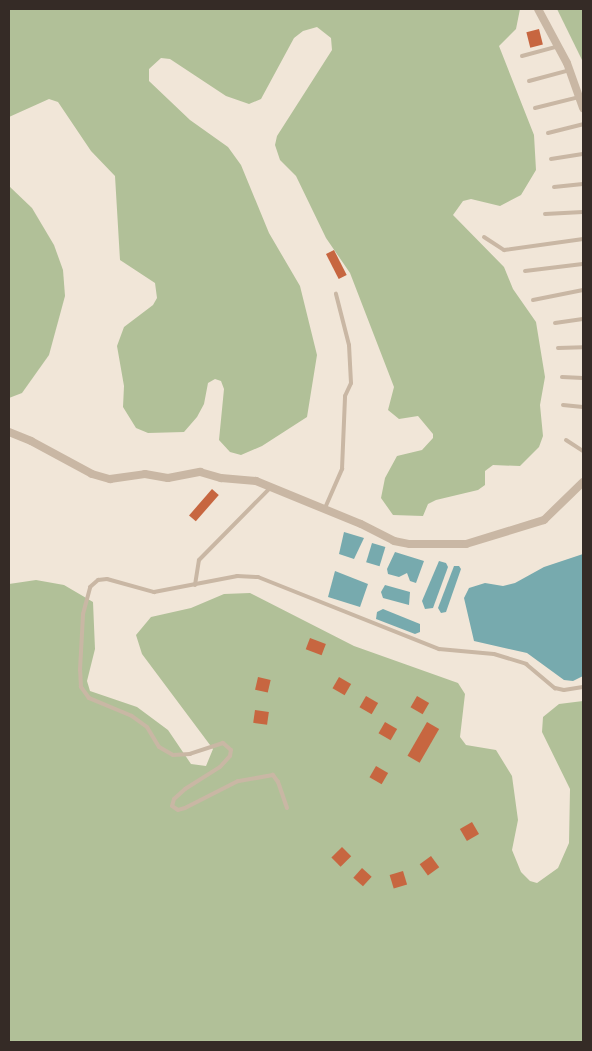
<!DOCTYPE html>
<style>
body{margin:0}
#map{position:relative;width:592px;height:1051px;overflow:hidden;background:#f1e6d8;font-family:"Titillium Web",sans-serif}
div>[style]{position:absolute}
[style*='--x']{left:calc(var(--x)*1px);top:calc(var(--y)*1px);width:calc(var(--w)*1px);rotate:calc(var(--a)*1deg)}
.green>*{inset:0;background:#b1c098}
.water>*{inset:0;background:#77aaae;transform-origin:0 0}
.building>*{inset:0;background:#c76640;transform-origin:0 0}
.lane>*{height:4px;margin:-2px;padding:0 2px;transform-origin:2px;border-radius:2px;background:#c9b7a4}
.street>*{height:8px;margin:-4px;padding:0 4px;transform-origin:4px;border-radius:4px;background:#c9b7a4}
span{translate:-50% -50%;white-space:nowrap;text-align:center;line-height:1.15;-webkit-text-stroke:4px #f9f0e4;paint-order:stroke}
.frame{position:absolute;inset:0;border:10px solid #352b26;pointer-events:none}
</style>
<div id="map">
<div class="green">
<div style="clip-path:polygon(9px 9px,520px 9px,516px 29px,499px 46px,534px 135px,536px 170px,521px 195px,500px 206px,471px 199px,463px 201px,453px 215px,504px 267px,513px 289px,536px 322px,545px 377px,540px 405px,543px 436px,539px 447px,520px 466px,493px 465px,485px 471px,485px 485px,478px 490px,436px 500px,428px 504px,423px 516px,393px 515px,381px 498px,385px 478px,397px 456px,422px 450px,433px 438px,433px 434px,418px 416px,399px 419px,388px 410px,394px 387px,350px 273px,326px 238px,296px 176px,280px 160px,275px 145px,277px 136px,332px 50px,331px 38px,317px 27px,303px 31px,294px 38px,261px 99px,249px 104px,226px 96px,170px 59px,161px 58px,149px 69px,149px 81px,190px 120px,228px 147px,241px 165px,269px 233px,300px 286px,317px 355px,307px 417px,262px 446px,241px 455px,230px 452px,219px 440px,224px 389px,221px 381px,215px 379px,208px 383px,204px 404px,197px 417px,184px 432px,148px 433px,136px 428px,123px 407px,124px 386px,117px 346px,124px 327px,153px 305px,157px 298px,155px 283px,120px 260px,115px 176px,91px 151px,58px 102px,49px 99px,9px 117px)"></div>
<div style="clip-path:polygon(557px 9px,583px 9px,583px 62px)"></div>
<div style="clip-path:polygon(9px 186px,32px 208px,54px 245px,63px 270px,65px 296px,49px 355px,22px 393px,9px 398px)"></div>
<div style="clip-path:polygon(36px 580px,64px 585px,93px 602px,95px 649px,87px 681px,90px 691px,137px 707px,168px 730px,191px 764px,206px 766px,213px 749px,142px 654px,136px 635px,151px 617px,191px 608px,224px 594px,250px 593px,354px 646px,458px 683px,465px 694px,460px 737px,466px 745px,496px 750px,512px 776px,518px 820px,512px 850px,521px 872px,530px 881px,537px 883px,558px 868px,569px 843px,570px 789px,542px 732px,543px 717px,559px 704px,583px 701px,583px 1042px,9px 1042px,9px 584px)"></div>
</div>
<div class="water">
<div style="clip-path:polygon(344px 532px,364px 538px,354px 559px,339px 554px)"></div>
<div style="left:372px;top:543px;width:14px;height:20px;rotate:17deg"></div>
<div style="clip-path:polygon(395px 552px,424px 561px,416px 583px,410px 581px,407px 573px,399px 577px,388px 574px,387px 569px)"></div>
<div style="clip-path:polygon(583px 554px,583px 676px,573px 681px,564px 680px,527px 653px,474px 641px,464px 598px,469px 588px,485px 583px,503px 586px,515px 583px,544px 567px)"></div>
<div style="clip-path:polygon(439px 561px,446px 563px,448px 567px,433px 608px,425px 609px,422px 601px)"></div>
<div style="clip-path:polygon(454px 566px,459px 566px,461px 569px,446px 612px,441px 613px,438px 608px)"></div>
<div style="clip-path:polygon(335px 571px,368px 584px,360px 607px,328px 597px)"></div>
<div style="clip-path:polygon(385px 585px,410px 592px,409px 605px,383px 598px,381px 592px)"></div>
<div style="clip-path:polygon(383px 609px,420px 624px,420px 632px,415px 634px,376px 619px,377px 612px)"></div>
</div>
<div class="building">
<div style="left:539px;top:29px;width:16px;height:13px;rotate:76deg"></div>
<div style="left:334px;top:250px;width:28px;height:9px;rotate:63deg"></div>
<div style="left:212px;top:489px;width:9px;height:35px;rotate:41deg"></div>
<div style="left:310px;top:638px;width:17px;height:12px;rotate:21deg"></div>
<div style="left:258px;top:677px;width:13px;height:13px;rotate:13deg"></div>
<div style="left:339px;top:677px;width:14px;height:13px;rotate:30deg"></div>
<div style="left:366px;top:696px;width:14px;height:13px;rotate:30deg"></div>
<div style="left:417px;top:696px;width:14px;height:13px;rotate:30deg"></div>
<div style="left:255px;top:710px;width:14px;height:13px;rotate:8deg"></div>
<div style="left:385px;top:722px;width:14px;height:13px;rotate:30deg"></div>
<div style="left:427px;top:722px;width:14px;height:39px;rotate:30deg"></div>
<div style="left:376px;top:766px;width:14px;height:13px;rotate:30deg"></div>
<div style="left:472px;top:822px;width:14px;height:14px;rotate:60deg"></div>
<div style="left:342px;top:847px;width:13px;height:15px;rotate:45deg"></div>
<div style="left:431px;top:856px;width:14px;height:14px;rotate:54deg"></div>
<div style="left:362px;top:868px;width:13px;height:13px;rotate:42deg"></div>
<div style="left:403px;top:871px;width:14px;height:14px;rotate:73deg"></div>
</div>
<div class="lane">
<div style="--x:522;--y:56;--w:38;--a:-15"></div>
<div style="--x:529;--y:81;--w:42;--a:-15"></div>
<div style="--x:535;--y:108;--w:45;--a:-14"></div>
<div style="--x:548;--y:133;--w:36;--a:-14"></div>
<div style="--x:551;--y:159;--w:32;--a:-9"></div>
<div style="--x:554;--y:187;--w:29;--a:-6"></div>
<div style="--x:545;--y:214;--w:38;--a:-3"></div>
<div style="--x:484;--y:237;--w:24;--a:33"></div>
<div style="--x:504;--y:250;--w:80;--a:-7.9"></div>
<div style="--x:525;--y:271;--w:58;--a:-6.9"></div>
<div style="--x:533;--y:300;--w:51;--a:-11.3"></div>
<div style="--x:555;--y:323;--w:28;--a:-8"></div>
<div style="--x:558;--y:348;--w:25;--a:-2"></div>
<div style="--x:562;--y:377;--w:21;--a:3"></div>
<div style="--x:563;--y:405;--w:20;--a:6"></div>
<div style="--x:566;--y:440;--w:20;--a:33"></div>
<div style="--x:325;--y:508;--w:43;--a:-66.4"></div>
<div style="--x:342;--y:469;--w:73;--a:-87.6"></div>
<div style="--x:345;--y:396;--w:14;--a:-65"></div>
<div style="--x:351;--y:383;--w:38;--a:-93"></div>
<div style="--x:349;--y:345;--w:53;--a:-104.3"></div>
<div style="--x:195;--y:585;--w:25;--a:-81"></div>
<div style="--x:199;--y:560;--w:101;--a:-45.4"></div>
<div style="--x:287;--y:808;--w:28;--a:-109"></div>
<div style="--x:278;--y:782;--w:9;--a:-126"></div>
<div style="--x:273;--y:775;--w:36;--a:170"></div>
<div style="--x:238;--y:781;--w:59;--a:153"></div>
<div style="--x:185;--y:808;--w:7;--a:164"></div>
<div style="--x:178;--y:810;--w:7;--a:-146"></div>
<div style="--x:172;--y:806;--w:7;--a:-74"></div>
<div style="--x:174;--y:799;--w:15;--a:-42"></div>
<div style="--x:185;--y:789;--w:41;--a:-32.2"></div>
<div style="--x:220;--y:767;--w:15;--a:-48"></div>
<div style="--x:230;--y:756;--w:6;--a:-81"></div>
<div style="--x:231;--y:750;--w:11;--a:-139"></div>
<div style="--x:223;--y:743;--w:35;--a:162"></div>
<div style="--x:190;--y:754;--w:17;--a:177"></div>
<div style="--x:173;--y:755;--w:16;--a:-150"></div>
<div style="--x:159;--y:747;--w:23;--a:-121"></div>
<div style="--x:147;--y:727;--w:19;--a:-144"></div>
<div style="--x:132;--y:716;--w:47;--a:-157.3"></div>
<div style="--x:89;--y:698;--w:14;--a:-126"></div>
<div style="--x:81;--y:687;--w:17;--a:-93"></div>
<div style="--x:80;--y:670;--w:56;--a:-86.9"></div>
<div style="--x:83;--y:614;--w:28;--a:-75"></div>
<div style="--x:90;--y:587;--w:11;--a:-41"></div>
<div style="--x:98;--y:580;--w:9;--a:-6"></div>
<div style="--x:107;--y:579;--w:49;--a:15.5"></div>
<div style="--x:154;--y:592;--w:85;--a:-10.9"></div>
<div style="--x:237;--y:576;--w:21;--a:3"></div>
<div style="--x:258;--y:577;--w:195;--a:21.7"></div>
<div style="--x:439;--y:649;--w:55;--a:5.2"></div>
<div style="--x:494;--y:654;--w:34;--a:17"></div>
<div style="--x:526;--y:664;--w:38;--a:40"></div>
<div style="--x:555;--y:688;--w:9;--a:13"></div>
<div style="--x:564;--y:690;--w:19;--a:-9"></div>
</div>
<div class="street">
<div style="--x:538;--y:9;--w:61;--a:61.8"></div>
<div style="--x:567;--y:63;--w:48;--a:70.4"></div>
<div style="--x:9;--y:432;--w:24;--a:22"></div>
<div style="--x:31;--y:441;--w:69;--a:28.4"></div>
<div style="--x:92;--y:474;--w:19;--a:16"></div>
<div style="--x:110;--y:479;--w:35;--a:-8"></div>
<div style="--x:145;--y:474;--w:23;--a:10"></div>
<div style="--x:168;--y:478;--w:33;--a:-11"></div>
<div style="--x:200;--y:472;--w:22;--a:16"></div>
<div style="--x:221;--y:478;--w:35;--a:5"></div>
<div style="--x:256;--y:481;--w:113;--a:22.3"></div>
<div style="--x:361;--y:524;--w:37;--a:27"></div>
<div style="--x:394;--y:541;--w:16;--a:11"></div>
<div style="--x:410;--y:544;--w:56;--a:0"></div>
<div style="--x:466;--y:544;--w:82;--a:-17.1"></div>
<div style="--x:544;--y:520;--w:54;--a:-44.3"></div>
</div>
<div class="frame"></div>
</div>
